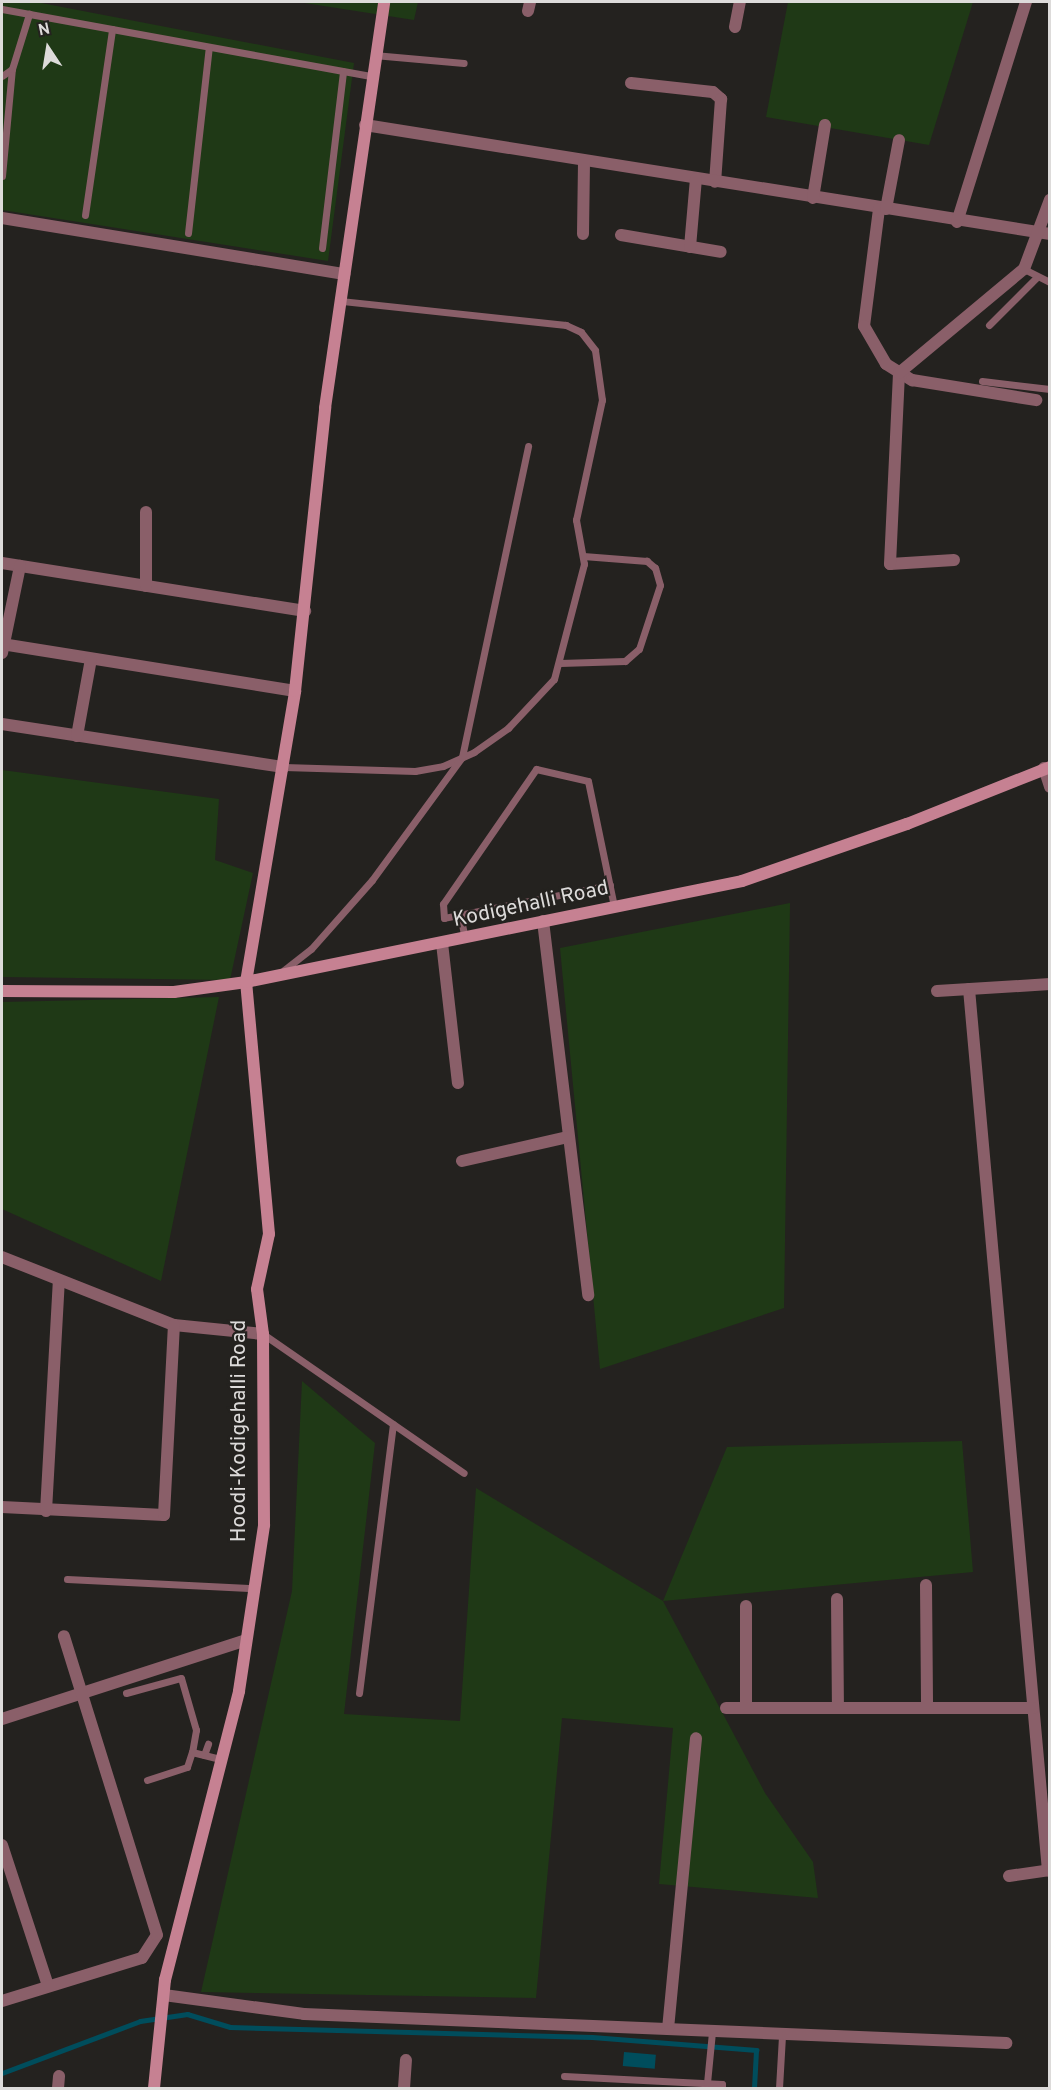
<!DOCTYPE html>
<style>
body{margin:0}
#map{position:relative;width:1051px;height:2090px;overflow:hidden;background:#24221f;font-family:Overpass,sans-serif}
div>[style]{position:absolute}
[style*='--x']{left:calc(var(--x)*1px);top:calc(var(--y)*1px);width:calc(var(--w)*1px);rotate:calc(var(--a)*1deg)}
.green>*{inset:0;background:#1f3916}
.water>*{inset:0;background:#004d5c;transform-origin:0 0}
.stream>*{height:5px;margin:-2.5px;padding:0 2.5px;transform-origin:2.5px;border-radius:2.5px;background:#004d5c}
.lane>*{height:7px;margin:-3.5px;padding:0 3.5px;transform-origin:3.5px;border-radius:3.5px;background:#8a5f69}
.street>*{height:12px;margin:-6px;padding:0 6px;transform-origin:6px;border-radius:6px;background:#8a5f69}
.secondary>*{height:12px;margin:-6px;padding:0 6px;transform-origin:6px;border-radius:6px;background:#c68192}
span{translate:-50% -50%;white-space:nowrap;text-align:center;line-height:1.15;-webkit-text-stroke:4.5px #24221f;paint-order:stroke}
.street-label{font-size:21px;color:#dddbda}
.frame{position:absolute;inset:0;border:3px solid #dddbda;pointer-events:none}
.north{position:absolute;left:18px;top:18px;width:60px;height:60px;-webkit-text-stroke:4px #24221f;paint-order:stroke;rotate:348deg;font-size:16px;font-weight:700;line-height:24px;text-align:center;color:#dddbda}
.north::after{content:'';display:block;margin:auto;width:21px;height:27px;background:#dddbda;clip-path:polygon(50% 0,100% 100%,50% 72%,0 100%)}
</style>
<div id="map">
<div class="green">
<div style="clip-path:polygon(2px 2px,36px 2px,354px 63px,328px 261px,2px 210px)"></div>
<div style="clip-path:polygon(298px 2px,418px 2px,414px 20px)"></div>
<div style="clip-path:polygon(788px 2px,973px 2px,929px 145px,766px 117px)"></div>
<div style="clip-path:polygon(2px 770px,219px 799px,215px 860px,253px 873px,230px 980px,2px 977px)"></div>
<div style="clip-path:polygon(790px 903px,784px 1308px,600px 1369px,560px 948px)"></div>
<div style="clip-path:polygon(219px 997px,161px 1281px,2px 1209px,2px 1002px)"></div>
<div style="clip-path:polygon(302px 1381px,375px 1443px,344px 1714px,460px 1721px,476px 1488px,663px 1601px,727px 1447px,962px 1441px,973px 1572px,663px 1601px,765px 1793px,813px 1862px,818px 1898px,659px 1884px,673px 1728px,562px 1718px,536px 1998px,201px 1992px,292px 1591px)"></div>
</div>
<div class="water">
<div style="left:624px;top:2052px;width:32px;height:14px;rotate:5deg"></div>
</div>
<div class="stream">
<div style="--x:2;--y:2073;--w:147;--a:-20.6"></div>
<div style="--x:140;--y:2021;--w:48;--a:-8.5"></div>
<div style="--x:187;--y:2014;--w:45;--a:16.8"></div>
<div style="--x:230;--y:2027;--w:362;--a:1.6"></div>
<div style="--x:592;--y:2037;--w:165;--a:4.5"></div>
<div style="--x:756;--y:2050;--w:38;--a:93"></div>
</div>
<div class="lane">
<div style="--x:2;--y:9;--w:376;--a:10.3"></div>
<div style="--x:374;--y:55;--w:90;--a:5.1"></div>
<div style="--x:2;--y:76;--w:12;--a:-35"></div>
<div style="--x:2;--y:176;--w:107;--a:-84.7"></div>
<div style="--x:12;--y:69;--w:58;--a:-72.8"></div>
<div style="--x:85;--y:215;--w:188;--a:-81.7"></div>
<div style="--x:188;--y:233;--w:187;--a:-83.6"></div>
<div style="--x:322;--y:248;--w:178;--a:-83.2"></div>
<div style="--x:1024;--y:269;--w:29;--a:27"></div>
<div style="--x:989;--y:325;--w:66;--a:-45"></div>
<div style="--x:982;--y:381;--w:68;--a:6.7"></div>
<div style="--x:560;--y:663;--w:65;--a:-1.8"></div>
<div style="--x:625;--y:661;--w:18;--a:-41"></div>
<div style="--x:639;--y:649;--w:67;--a:-71.8"></div>
<div style="--x:660;--y:585;--w:18;--a:-106"></div>
<div style="--x:655;--y:568;--w:11;--a:-139"></div>
<div style="--x:647;--y:561;--w:64;--a:-175.5"></div>
<div style="--x:284;--y:767;--w:131;--a:1.7"></div>
<div style="--x:415;--y:771;--w:28;--a:-10"></div>
<div style="--x:443;--y:766;--w:34;--a:-24"></div>
<div style="--x:474;--y:752;--w:42;--a:-35.2"></div>
<div style="--x:508;--y:728;--w:67;--a:-46.8"></div>
<div style="--x:554;--y:679;--w:119;--a:-75.4"></div>
<div style="--x:584;--y:564;--w:45;--a:-100.3"></div>
<div style="--x:576;--y:520;--w:123;--a:-77.8"></div>
<div style="--x:602;--y:400;--w:50;--a:-98"></div>
<div style="--x:595;--y:350;--w:23;--a:-128"></div>
<div style="--x:581;--y:332;--w:17;--a:-155"></div>
<div style="--x:566;--y:325;--w:227;--a:-173.9"></div>
<div style="--x:610;--y:885;--w:169;--a:168.8"></div>
<div style="--x:444;--y:918;--w:14;--a:-94"></div>
<div style="--x:443;--y:904;--w:164;--a:-55.4"></div>
<div style="--x:536;--y:769;--w:53;--a:13"></div>
<div style="--x:588;--y:781;--w:129;--a:78.3"></div>
<div style="--x:460;--y:915;--w:24;--a:78"></div>
<div style="--x:284;--y:970;--w:34;--a:-38"></div>
<div style="--x:311;--y:949;--w:92;--a:-48.5"></div>
<div style="--x:372;--y:880;--w:152;--a:-53.8"></div>
<div style="--x:462;--y:757;--w:318;--a:-78"></div>
<div style="--x:263;--y:1334;--w:244;--a:34.7"></div>
<div style="--x:67;--y:1579;--w:187;--a:2.8"></div>
<div style="--x:126;--y:1693;--w:57;--a:-15.3"></div>
<div style="--x:181;--y:1678;--w:54;--a:73.9"></div>
<div style="--x:196;--y:1730;--w:22;--a:100"></div>
<div style="--x:359;--y:1693;--w:271;--a:-82.8"></div>
<div style="--x:204;--y:1755;--w:12;--a:-70"></div>
<div style="--x:147;--y:1780;--w:42;--a:-18"></div>
<div style="--x:187;--y:1767;--w:16;--a:-72"></div>
<div style="--x:192;--y:1752;--w:30;--a:14"></div>
<div style="--x:564;--y:2076;--w:158;--a:2.9"></div>
<div style="--x:722;--y:2084;--w:4;--a:90"></div>
<div style="--x:707;--y:2083;--w:51;--a:-84.4"></div>
<div style="--x:779;--y:2088;--w:52;--a:-86.7"></div>
</div>
<div class="street">
<div style="--x:528;--y:11;--w:9;--a:-77"></div>
<div style="--x:735;--y:27;--w:25;--a:-79"></div>
<div style="--x:631;--y:83;--w:82;--a:6.3"></div>
<div style="--x:713;--y:92;--w:11;--a:41"></div>
<div style="--x:721;--y:99;--w:83;--a:94.1"></div>
<div style="--x:365;--y:125;--w:694;--a:9.04"></div>
<div style="--x:813;--y:198;--w:74;--a:-80.7"></div>
<div style="--x:879;--y:209;--w:118;--a:97.3"></div>
<div style="--x:864;--y:326;--w:44;--a:59.9"></div>
<div style="--x:886;--y:364;--w:31;--a:32"></div>
<div style="--x:912;--y:380;--w:126;--a:9.2"></div>
<div style="--x:886;--y:209;--w:70;--a:-79.3"></div>
<div style="--x:2;--y:218;--w:347;--a:9.3"></div>
<div style="--x:957;--y:222;--w:231;--a:-72.6"></div>
<div style="--x:583;--y:234;--w:73;--a:-89.2"></div>
<div style="--x:621;--y:235;--w:101;--a:9.6"></div>
<div style="--x:690;--y:247;--w:68;--a:-85"></div>
<div style="--x:954;--y:560;--w:64;--a:176.4"></div>
<div style="--x:890;--y:564;--w:191;--a:-87.3"></div>
<div style="--x:899;--y:373;--w:163;--a:-39.8"></div>
<div style="--x:1024;--y:269;--w:74;--a:-69.4"></div>
<div style="--x:2;--y:563;--w:307;--a:9"></div>
<div style="--x:146;--y:586;--w:74;--a:-90"></div>
<div style="--x:2;--y:644;--w:297;--a:9.1"></div>
<div style="--x:2;--y:653;--w:89;--a:-78.3"></div>
<div style="--x:2;--y:724;--w:285;--a:8.7"></div>
<div style="--x:77;--y:736;--w:78;--a:-79.7"></div>
<div style="--x:1044;--y:768;--w:20;--a:72"></div>
<div style="--x:543;--y:921;--w:377;--a:83.1"></div>
<div style="--x:442;--y:943;--w:141;--a:83.5"></div>
<div style="--x:969;--y:989;--w:885;--a:84.88"></div>
<div style="--x:937;--y:991;--w:113;--a:-3.5"></div>
<div style="--x:462;--y:1161;--w:109;--a:-12.8"></div>
<div style="--x:2;--y:1257;--w:185;--a:21.6"></div>
<div style="--x:174;--y:1325;--w:89;--a:5.8"></div>
<div style="--x:2;--y:1507;--w:162;--a:2.8"></div>
<div style="--x:164;--y:1515;--w:190;--a:-87"></div>
<div style="--x:46;--y:1511;--w:229;--a:-86.8"></div>
<div style="--x:926;--y:1585;--w:123;--a:89.5"></div>
<div style="--x:837;--y:1599;--w:109;--a:89.5"></div>
<div style="--x:746;--y:1606;--w:102;--a:90"></div>
<div style="--x:726;--y:1708;--w:307;--a:0"></div>
<div style="--x:2;--y:1719;--w:256;--a:-17.9"></div>
<div style="--x:2;--y:1845;--w:148;--a:71.9"></div>
<div style="--x:1009;--y:1876;--w:41;--a:-8.3"></div>
<div style="--x:164;--y:1995;--w:141;--a:7.7"></div>
<div style="--x:304;--y:2014;--w:703;--a:2.37"></div>
<div style="--x:2;--y:2001;--w:146;--a:-17.1"></div>
<div style="--x:142;--y:1958;--w:27;--a:-57"></div>
<div style="--x:157;--y:1935;--w:313;--a:-107.3"></div>
<div style="--x:668;--y:2029;--w:292;--a:-84.5"></div>
<div style="--x:58;--y:2088;--w:12;--a:-85"></div>
<div style="--x:404;--y:2088;--w:28;--a:-86"></div>
</div>
<div class="secondary">
<div style="--x:2;--y:991;--w:172;--a:0.3"></div>
<div style="--x:174;--y:992;--w:73;--a:-7.9"></div>
<div style="--x:246;--y:982;--w:506;--a:-11.51"></div>
<div style="--x:742;--y:881;--w:175;--a:-19.1"></div>
<div style="--x:907;--y:824;--w:154;--a:-21.7"></div>
<div style="--x:154;--y:2088;--w:109;--a:-84.2"></div>
<div style="--x:165;--y:1980;--w:298;--a:-75.6"></div>
<div style="--x:239;--y:1691;--w:168;--a:-81.4"></div>
<div style="--x:264;--y:1525;--w:191;--a:-90.3"></div>
<div style="--x:263;--y:1334;--w:45;--a:-97.6"></div>
<div style="--x:257;--y:1289;--w:56;--a:-77.7"></div>
<div style="--x:269;--y:1234;--w:253;--a:-95.2"></div>
<div style="--x:246;--y:982;--w:295;--a:-80.4"></div>
<div style="--x:295;--y:691;--w:285;--a:-83.9"></div>
<div style="--x:325;--y:408;--w:410;--a:-81.7"></div>
</div>
<div class="street-label">
<span style="left:531px;top:905px;rotate:-12deg">Kodigehalli Road</span>
<span style="left:240px;top:1431px;rotate:-90deg">Hoodi-Kodigehalli Road</span>
</div>
<div class="frame"></div>
<div class="north">N</div>
</div>
